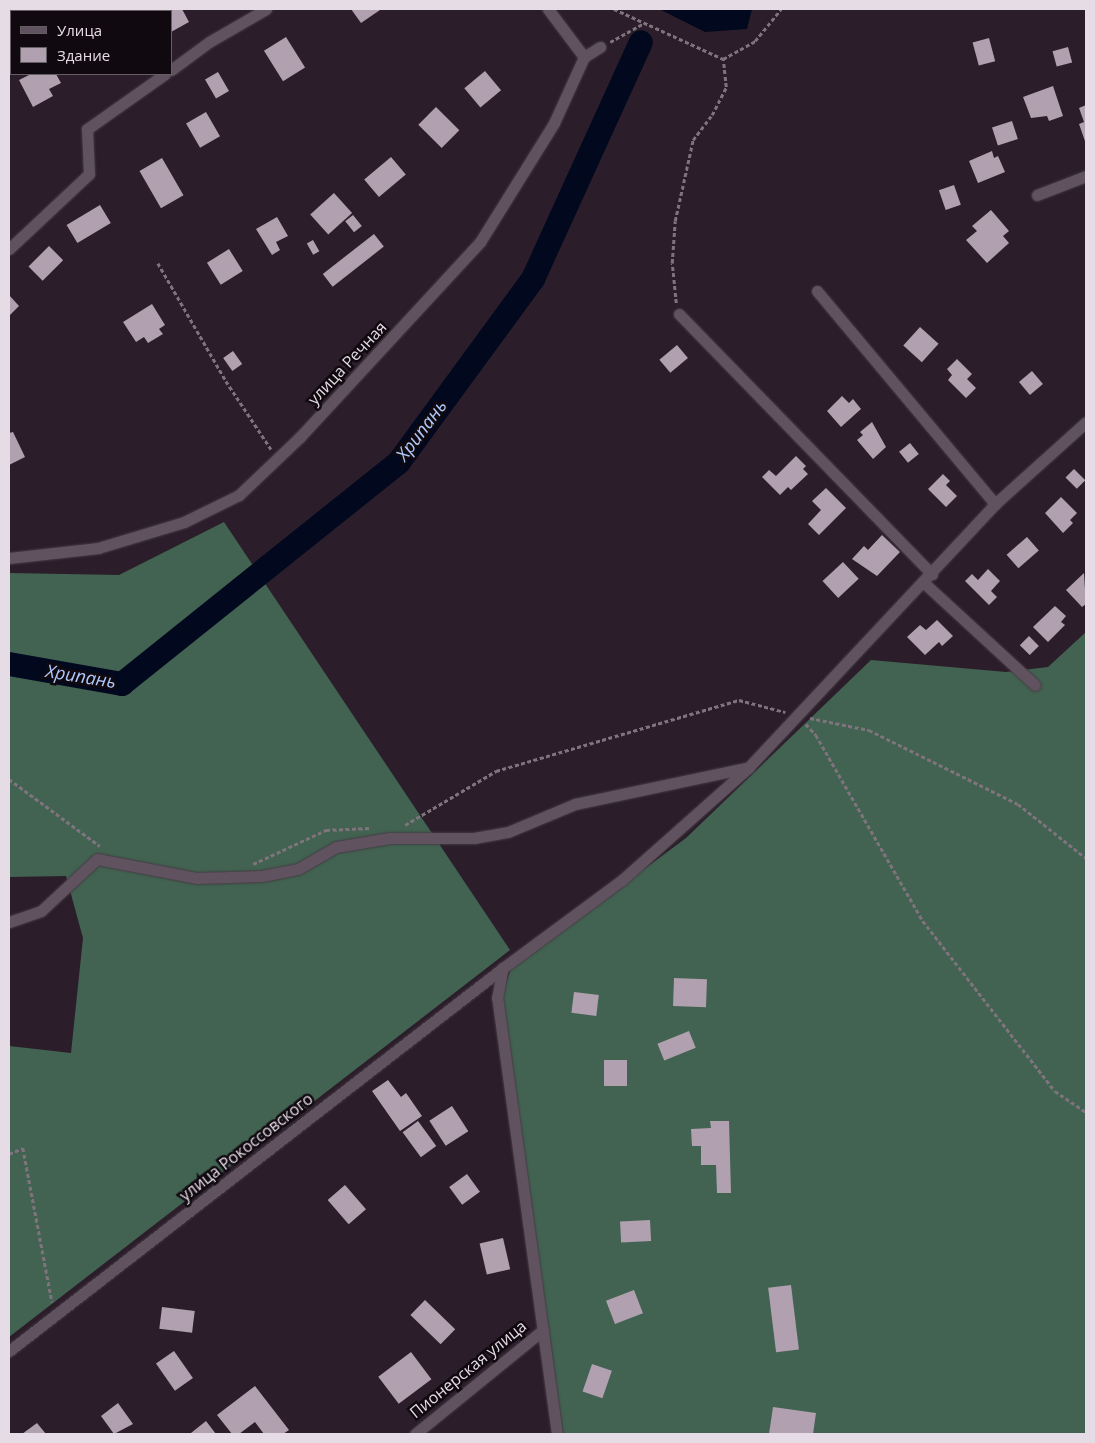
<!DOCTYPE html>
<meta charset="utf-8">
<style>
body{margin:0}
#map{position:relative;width:1095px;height:1443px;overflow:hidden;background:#2b1e2a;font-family:"Open Sans",sans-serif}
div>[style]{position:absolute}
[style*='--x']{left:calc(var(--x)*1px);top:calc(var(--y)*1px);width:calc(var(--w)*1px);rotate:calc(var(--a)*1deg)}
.forest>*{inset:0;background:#426351}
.water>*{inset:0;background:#02081d}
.river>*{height:24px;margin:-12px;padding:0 12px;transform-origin:12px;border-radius:12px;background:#02081d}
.building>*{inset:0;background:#b1a0b0;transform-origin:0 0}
.path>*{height:2.5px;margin-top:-1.25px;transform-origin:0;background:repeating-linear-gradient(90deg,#7f737e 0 4px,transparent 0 6.5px)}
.roads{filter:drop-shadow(0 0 1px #453b45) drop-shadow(0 0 1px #453b45)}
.minor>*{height:11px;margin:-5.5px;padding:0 5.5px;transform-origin:5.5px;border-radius:5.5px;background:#615260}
span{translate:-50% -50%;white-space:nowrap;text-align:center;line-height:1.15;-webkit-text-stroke:5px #100a10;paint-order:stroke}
.street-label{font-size:16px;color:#e5dce5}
.water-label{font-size:18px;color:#afcafd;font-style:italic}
.frame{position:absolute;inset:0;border:10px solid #e5dce5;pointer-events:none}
.legend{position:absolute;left:10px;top:10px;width:162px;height:65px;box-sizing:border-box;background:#100a10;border:1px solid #655e65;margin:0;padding:6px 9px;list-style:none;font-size:15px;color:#e5dce5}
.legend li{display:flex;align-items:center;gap:10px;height:25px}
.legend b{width:25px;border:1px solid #655e65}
</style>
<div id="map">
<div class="forest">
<div style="clip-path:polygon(224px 522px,510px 950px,9px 1337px,9px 1046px,71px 1053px,83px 938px,66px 876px,9px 877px,9px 573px,119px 575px)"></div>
<div style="clip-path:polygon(1086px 632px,1086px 1434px,563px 1434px,502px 997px,511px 968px,686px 838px,871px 660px,1006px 672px,1048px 667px)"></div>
</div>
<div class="water">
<div style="clip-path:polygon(659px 9px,752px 9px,747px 29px,705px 32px)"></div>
</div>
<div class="river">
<div style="--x:9;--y:664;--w:115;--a:10"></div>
<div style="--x:122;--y:684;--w:355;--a:-38.7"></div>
<div style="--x:399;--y:462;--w:227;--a:-53.8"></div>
<div style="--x:533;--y:279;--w:260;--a:-65.5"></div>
</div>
<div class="building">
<div style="clip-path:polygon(165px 9px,182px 9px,189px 22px,171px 32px,171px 11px,160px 11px)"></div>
<div style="clip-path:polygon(351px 9px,380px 9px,380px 10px,361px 23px)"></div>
<div style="left:286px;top:37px;width:36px;height:26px;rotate:58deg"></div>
<div style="left:989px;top:38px;width:24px;height:17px;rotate:75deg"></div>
<div style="left:1068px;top:47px;width:16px;height:16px;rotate:75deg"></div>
<div style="left:485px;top:71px;width:25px;height:27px;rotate:50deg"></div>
<div style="left:218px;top:72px;width:22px;height:15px;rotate:60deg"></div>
<div style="clip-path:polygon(31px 74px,56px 74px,61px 83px,49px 89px,53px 96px,33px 107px,19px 80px)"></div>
<div style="clip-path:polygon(1053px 86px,1063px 116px,1049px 121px,1047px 116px,1031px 118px,1023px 97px)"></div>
<div style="clip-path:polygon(1086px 105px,1086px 144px,1079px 124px,1084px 122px,1079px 108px)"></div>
<div style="left:436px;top:107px;width:33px;height:25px;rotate:45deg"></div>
<div style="left:206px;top:112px;width:28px;height:23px;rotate:60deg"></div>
<div style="left:1012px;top:121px;width:19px;height:21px;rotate:72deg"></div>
<div style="clip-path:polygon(992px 151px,994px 158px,998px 156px,1005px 172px,978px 183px,969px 161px)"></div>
<div style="left:391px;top:157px;width:23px;height:35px;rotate:50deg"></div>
<div style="left:162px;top:158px;width:43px;height:26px;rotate:60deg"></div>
<div style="left:954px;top:185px;width:21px;height:16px;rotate:71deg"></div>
<div style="left:334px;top:193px;width:27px;height:32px;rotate:48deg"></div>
<div style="left:100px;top:205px;width:21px;height:39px;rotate:59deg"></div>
<div style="clip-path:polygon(991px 210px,1009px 231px,1003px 236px,1009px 243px,987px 263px,966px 240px,977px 231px,972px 226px)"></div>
<div style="left:353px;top:215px;width:14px;height:10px;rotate:51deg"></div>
<div style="clip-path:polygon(277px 217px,288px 236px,276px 242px,280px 250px,272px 255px,256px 229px)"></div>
<div style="left:374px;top:234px;width:16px;height:65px;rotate:52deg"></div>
<div style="left:313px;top:240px;width:13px;height:7px;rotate:61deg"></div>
<div style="left:49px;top:246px;width:20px;height:29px;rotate:45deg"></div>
<div style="left:229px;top:249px;width:26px;height:26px;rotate:58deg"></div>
<div style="clip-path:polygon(9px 295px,19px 306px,9px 316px)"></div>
<div style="clip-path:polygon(152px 304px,165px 325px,159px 329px,163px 334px,148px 343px,144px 337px,136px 342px,123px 322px)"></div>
<div style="left:920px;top:327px;width:25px;height:25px;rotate:42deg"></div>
<div style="left:677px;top:345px;width:17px;height:23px;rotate:50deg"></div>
<div style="left:233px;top:351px;width:16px;height:12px;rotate:55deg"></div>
<div style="clip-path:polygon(957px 359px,972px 374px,967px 379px,976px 388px,966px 398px,948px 380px,952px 375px,947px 369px)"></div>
<div style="left:1032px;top:371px;width:17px;height:17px;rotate:50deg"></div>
<div style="clip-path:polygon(842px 396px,849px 403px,853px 399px,861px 409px,841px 427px,827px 411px)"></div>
<div style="clip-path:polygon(872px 422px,886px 447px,873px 459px,857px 440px,863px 435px,860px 432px)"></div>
<div style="clip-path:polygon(13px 432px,25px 457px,9px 465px,9px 433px)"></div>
<div style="left:910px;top:443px;width:14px;height:14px;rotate:51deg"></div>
<div style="clip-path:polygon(796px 456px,806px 466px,803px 469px,808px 474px,791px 490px,788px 487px,780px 495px,762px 477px,769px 470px,776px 476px)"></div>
<div style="left:1074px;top:469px;width:16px;height:12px;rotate:45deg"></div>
<div style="clip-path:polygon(943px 474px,950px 481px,946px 485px,957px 496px,946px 507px,928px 489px)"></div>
<div style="clip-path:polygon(826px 488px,846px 508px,819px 535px,808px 524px,821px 510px,812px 501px)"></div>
<div style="clip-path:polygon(1061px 497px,1077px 513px,1070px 520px,1073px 523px,1063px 533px,1045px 513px)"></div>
<div style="clip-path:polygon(882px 535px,900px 552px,877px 576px,852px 559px,864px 546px,868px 550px)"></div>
<div style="left:1027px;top:537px;width:18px;height:27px;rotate:49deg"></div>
<div style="left:843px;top:562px;width:23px;height:28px;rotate:47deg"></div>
<div style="clip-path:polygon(988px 569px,1000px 581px,991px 591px,997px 597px,989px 605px,965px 581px,972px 574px,978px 580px)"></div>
<div style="clip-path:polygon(1084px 573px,1086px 604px,1082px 607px,1066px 590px)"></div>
<div style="clip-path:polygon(1055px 606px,1066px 616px,1061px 622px,1065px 625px,1048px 642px,1033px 627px)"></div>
<div style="clip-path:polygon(937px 620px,953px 636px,942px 646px,939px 642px,925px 655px,907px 637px,920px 625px,926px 630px)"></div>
<div style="left:1029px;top:636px;width:14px;height:13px;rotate:45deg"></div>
<div style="left:674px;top:978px;width:33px;height:28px;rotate:2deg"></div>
<div style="left:574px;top:992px;width:25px;height:21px;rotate:7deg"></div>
<div style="left:689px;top:1031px;width:18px;height:34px;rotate:68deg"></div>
<div style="left:604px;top:1060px;width:23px;height:26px"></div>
<div style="clip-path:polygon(388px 1080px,401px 1097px,406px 1093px,422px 1116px,400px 1131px,372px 1091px)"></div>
<div style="left:452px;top:1106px;width:30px;height:27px;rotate:57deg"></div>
<div style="left:418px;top:1121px;width:31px;height:19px;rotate:54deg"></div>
<div style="clip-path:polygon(710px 1121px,729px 1121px,731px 1193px,717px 1193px,716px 1165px,701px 1165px,701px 1146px,692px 1146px,691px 1129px,711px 1128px)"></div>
<div style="left:467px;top:1174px;width:22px;height:22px;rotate:54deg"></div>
<div style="left:345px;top:1185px;width:32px;height:23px;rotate:49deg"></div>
<div style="left:650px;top:1220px;width:21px;height:30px;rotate:87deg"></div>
<div style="left:503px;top:1238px;width:32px;height:24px;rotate:77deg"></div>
<div style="left:791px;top:1285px;width:65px;height:23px;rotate:83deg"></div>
<div style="left:634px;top:1290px;width:25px;height:30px;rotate:69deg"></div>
<div style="left:425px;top:1300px;width:42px;height:21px;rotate:44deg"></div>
<div style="left:162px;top:1307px;width:33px;height:22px;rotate:7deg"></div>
<div style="left:174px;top:1351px;width:33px;height:22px;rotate:55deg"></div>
<div style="left:411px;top:1352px;width:34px;height:41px;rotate:53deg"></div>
<div style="left:592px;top:1364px;width:21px;height:29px;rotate:19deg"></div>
<div style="clip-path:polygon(255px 1386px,289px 1430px,283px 1434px,264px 1434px,255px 1422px,239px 1434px,232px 1434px,217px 1415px)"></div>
<div style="clip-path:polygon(118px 1403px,133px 1424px,114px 1434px,101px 1416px)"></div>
<div style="clip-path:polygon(773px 1407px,816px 1413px,813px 1434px,769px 1434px)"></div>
<div style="clip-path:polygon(206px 1421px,216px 1434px,192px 1434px,191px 1433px)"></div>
<div style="clip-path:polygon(37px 1423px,46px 1434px,22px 1434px)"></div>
</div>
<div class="path">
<div style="--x:614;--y:9;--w:120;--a:24.6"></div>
<div style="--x:723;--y:59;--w:37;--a:-29"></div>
<div style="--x:755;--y:41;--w:41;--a:-50.9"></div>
<div style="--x:610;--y:42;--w:39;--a:-29"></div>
<div style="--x:158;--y:263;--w:136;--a:60"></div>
<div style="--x:226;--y:381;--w:82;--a:56.5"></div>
<div style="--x:676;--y:303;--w:40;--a:-95.7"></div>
<div style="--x:672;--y:263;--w:42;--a:-85.9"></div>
<div style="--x:675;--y:221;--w:83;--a:-77.5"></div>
<div style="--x:693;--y:140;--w:31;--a:-53"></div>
<div style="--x:712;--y:115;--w:31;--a:-63"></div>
<div style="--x:726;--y:87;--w:28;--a:-96"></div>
<div style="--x:810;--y:718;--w:60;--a:11.5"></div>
<div style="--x:869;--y:730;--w:166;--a:26.4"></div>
<div style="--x:1018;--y:804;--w:87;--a:38.5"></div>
<div style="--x:806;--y:724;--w:15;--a:48"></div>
<div style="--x:816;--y:735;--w:215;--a:60.1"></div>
<div style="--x:923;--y:921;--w:215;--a:52.2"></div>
<div style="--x:1055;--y:1091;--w:37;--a:34"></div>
<div style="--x:9;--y:779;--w:113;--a:36.4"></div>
<div style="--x:405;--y:825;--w:106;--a:-30.7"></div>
<div style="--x:496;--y:771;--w:253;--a:-16.3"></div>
<div style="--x:739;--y:700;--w:48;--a:14.6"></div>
<div style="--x:253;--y:864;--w:81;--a:-25"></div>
<div style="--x:326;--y:830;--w:44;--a:-2.6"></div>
<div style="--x:9;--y:1154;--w:15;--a:-23"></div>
<div style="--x:23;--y:1148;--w:157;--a:79.3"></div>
</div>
<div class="roads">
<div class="minor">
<div style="--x:548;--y:9;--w:60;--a:53.1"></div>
<div style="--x:171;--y:70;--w:47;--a:-36.4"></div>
<div style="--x:209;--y:42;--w:66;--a:-30.1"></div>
<div style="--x:1037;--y:195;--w:53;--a:-21.2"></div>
<div style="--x:9;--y:249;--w:110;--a:-43.2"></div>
<div style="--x:89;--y:174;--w:45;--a:-92.5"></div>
<div style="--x:87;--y:129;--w:95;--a:-35.2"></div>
<div style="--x:817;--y:291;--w:278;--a:50.1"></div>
<div style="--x:679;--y:314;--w:363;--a:45.8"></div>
<div style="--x:9;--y:558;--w:90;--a:-6.4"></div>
<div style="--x:98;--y:548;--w:90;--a:-16.8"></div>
<div style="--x:184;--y:522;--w:61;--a:-26.1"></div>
<div style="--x:239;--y:495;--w:84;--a:-43.6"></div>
<div style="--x:300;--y:437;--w:265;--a:-47.3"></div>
<div style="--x:480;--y:242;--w:140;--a:-58.1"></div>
<div style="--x:554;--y:123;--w:72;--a:-65.6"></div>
<div style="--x:584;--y:57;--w:19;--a:-32"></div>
<div style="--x:923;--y:582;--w:152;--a:42.6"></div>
<div style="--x:9;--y:922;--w:34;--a:-19"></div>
<div style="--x:41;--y:911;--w:76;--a:-42.9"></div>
<div style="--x:97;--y:859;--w:102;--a:10.8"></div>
<div style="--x:197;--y:878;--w:65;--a:-1.8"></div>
<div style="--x:262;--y:876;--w:37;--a:-11"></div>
<div style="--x:298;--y:869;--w:44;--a:-30.1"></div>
<div style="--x:336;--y:847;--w:54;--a:-9.6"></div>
<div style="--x:389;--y:838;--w:85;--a:0"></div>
<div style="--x:474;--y:838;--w:35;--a:-10"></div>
<div style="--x:508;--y:832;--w:73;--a:-22.7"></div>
<div style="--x:575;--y:804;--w:175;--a:-11.9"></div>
<div style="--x:9;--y:1351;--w:625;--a:-37.79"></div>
<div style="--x:415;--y:1434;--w:165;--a:-39.1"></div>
<div style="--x:557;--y:1434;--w:440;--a:-97.8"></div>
<div style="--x:497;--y:998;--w:31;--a:-79"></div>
<div style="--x:503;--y:968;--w:148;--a:-36.5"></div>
<div style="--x:622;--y:880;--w:169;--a:-41.6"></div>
<div style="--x:748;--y:768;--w:362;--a:-46.9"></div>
<div style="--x:995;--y:504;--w:122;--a:-42"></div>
</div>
</div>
<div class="street-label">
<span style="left:347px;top:363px;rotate:-47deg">улица Речная</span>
<span style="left:246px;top:1147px;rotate:-38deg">улица Рокоссовского</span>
<span style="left:468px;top:1369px;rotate:-39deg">Пионерская улица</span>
</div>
<div class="water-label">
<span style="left:421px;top:430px;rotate:-53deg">Хрипань</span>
<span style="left:81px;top:676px;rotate:9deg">Хрипань</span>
</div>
<div class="frame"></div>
<ul class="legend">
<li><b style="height:6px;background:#615260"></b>Улица</li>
<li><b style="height:14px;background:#b1a0b0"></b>Здание</li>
</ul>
</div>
